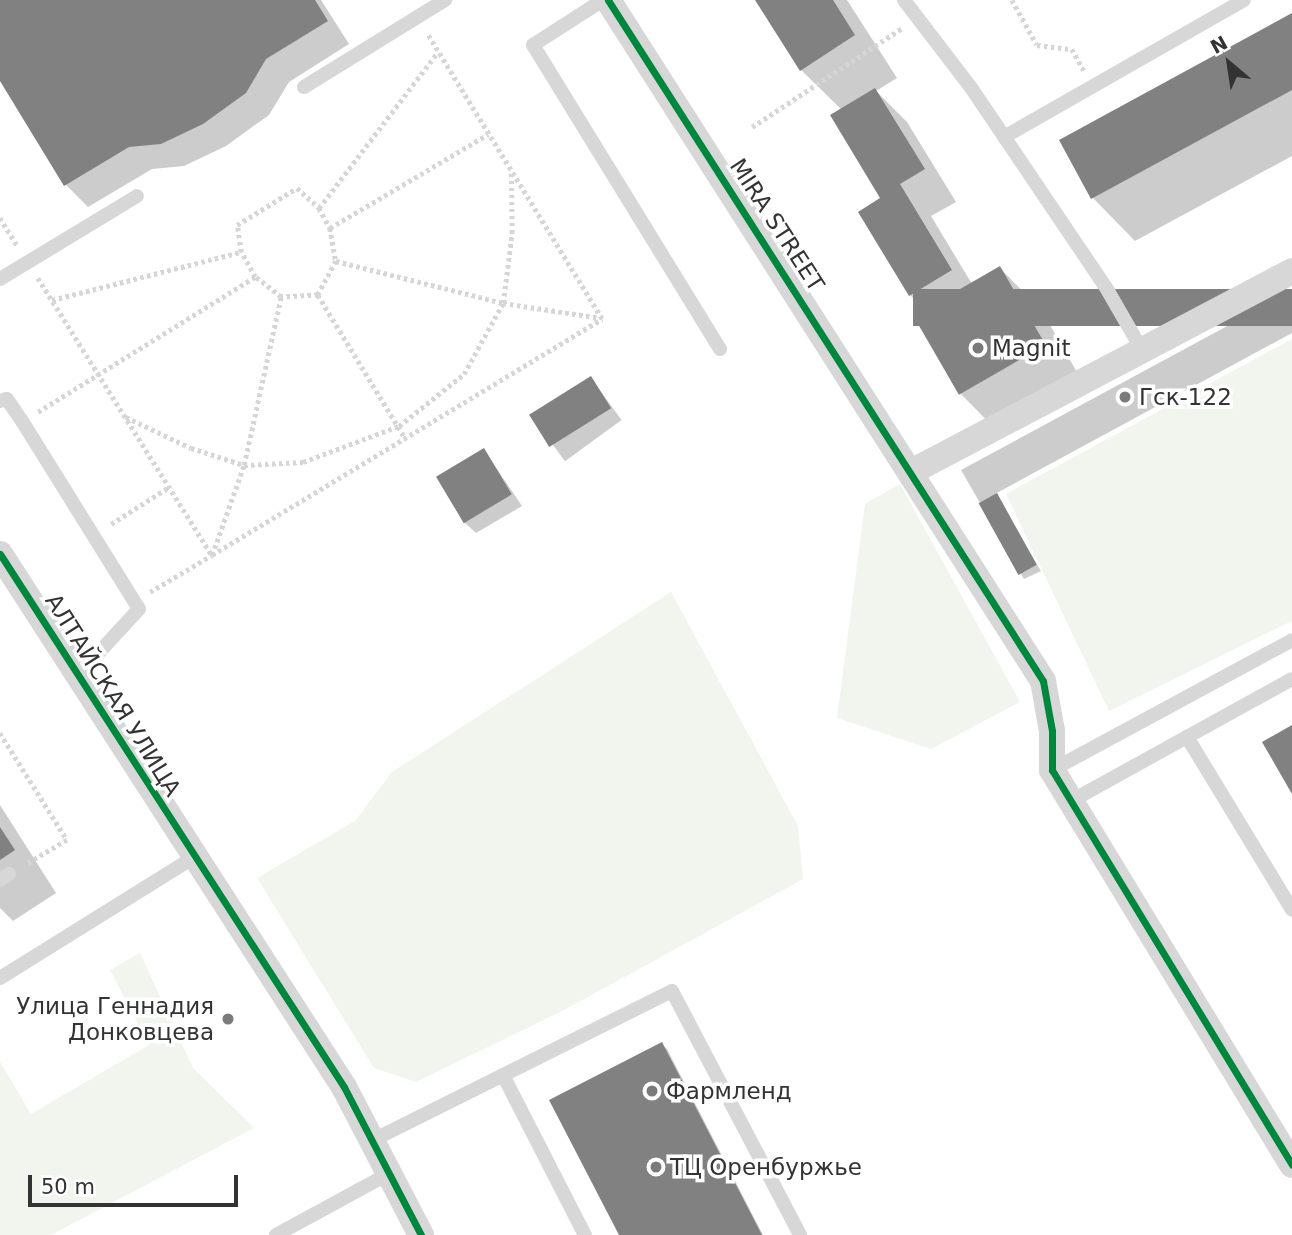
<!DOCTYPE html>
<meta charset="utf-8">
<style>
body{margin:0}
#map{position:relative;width:1292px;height:1235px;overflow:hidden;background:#fff;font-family:"DejaVu Sans",sans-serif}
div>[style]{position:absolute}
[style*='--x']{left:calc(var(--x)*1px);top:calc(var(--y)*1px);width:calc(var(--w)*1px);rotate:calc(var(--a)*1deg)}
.green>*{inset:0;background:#f1f5ed}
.shadow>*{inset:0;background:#0003;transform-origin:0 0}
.building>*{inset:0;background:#818181;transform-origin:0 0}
.path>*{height:4.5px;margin-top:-2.25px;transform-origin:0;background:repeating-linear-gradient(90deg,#d6d6d6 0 3.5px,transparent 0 7px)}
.lane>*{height:14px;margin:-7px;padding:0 7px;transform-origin:7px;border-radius:7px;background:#d7d7d7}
.street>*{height:26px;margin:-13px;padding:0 13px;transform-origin:13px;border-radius:13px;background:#d7d7d7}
.cycleway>*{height:7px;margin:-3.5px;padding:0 3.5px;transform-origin:3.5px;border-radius:3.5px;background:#00873e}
.dots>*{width:19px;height:19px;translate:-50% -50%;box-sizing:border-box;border:4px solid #fff;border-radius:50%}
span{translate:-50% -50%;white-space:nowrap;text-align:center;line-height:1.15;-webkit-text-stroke:7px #fff;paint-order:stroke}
.street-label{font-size:23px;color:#333}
.poi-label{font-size:23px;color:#333}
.left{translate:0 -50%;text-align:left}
.right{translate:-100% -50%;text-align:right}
.north{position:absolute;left:1194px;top:28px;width:70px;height:70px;-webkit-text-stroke:5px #fff;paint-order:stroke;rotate:331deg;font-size:19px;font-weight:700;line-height:28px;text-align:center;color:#333}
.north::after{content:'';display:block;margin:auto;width:24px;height:32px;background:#333;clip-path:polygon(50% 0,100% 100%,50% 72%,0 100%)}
.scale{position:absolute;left:28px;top:1175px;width:210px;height:32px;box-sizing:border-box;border:4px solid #333;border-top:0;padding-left:9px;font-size:21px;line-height:24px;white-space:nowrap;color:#333;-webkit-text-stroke:5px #fff;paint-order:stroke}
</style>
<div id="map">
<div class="green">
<div style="clip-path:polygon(1292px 339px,1292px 621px,1109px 711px,1006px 494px)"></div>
<div style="clip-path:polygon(900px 484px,1020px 702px,931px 749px,837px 718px,865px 504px)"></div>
<div style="clip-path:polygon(671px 592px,798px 826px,803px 879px,566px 1009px,416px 1082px,374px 1068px,257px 878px,355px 821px,392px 772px)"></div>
<div style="clip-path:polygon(140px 953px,193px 1068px,254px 1128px,51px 1235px,0 1235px,0 1062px,31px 1114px,149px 1045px,110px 970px)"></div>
</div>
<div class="shadow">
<div style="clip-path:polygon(0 0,321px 0,349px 44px,289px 82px,269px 115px,226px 146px,184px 166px,152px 169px,88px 207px,66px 185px,0 77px)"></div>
<div style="clip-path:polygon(757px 0,847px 0,897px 78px,876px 91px,907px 122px,956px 202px,931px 216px,972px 284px,1000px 268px,1042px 311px,1086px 388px,1002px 436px,960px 393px,916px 316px,925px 310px,910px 295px,883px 199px,842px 110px,801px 70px)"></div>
<div style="clip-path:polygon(1292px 15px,1292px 156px,1135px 241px,1093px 198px)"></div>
<div style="clip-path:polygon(1292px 291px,1292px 333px,995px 494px,1041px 571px,1024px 579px,961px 470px)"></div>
<div style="left:591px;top:378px;width:52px;height:70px;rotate:54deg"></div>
<div style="clip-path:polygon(484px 450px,522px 506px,476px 533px,464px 522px)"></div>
<div style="clip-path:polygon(0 805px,56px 893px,13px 921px,0 908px)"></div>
<div style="clip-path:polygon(661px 1044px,667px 1049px,763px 1235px,621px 1235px)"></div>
</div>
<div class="building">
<div style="clip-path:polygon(0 0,315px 0,328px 21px,266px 59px,246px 93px,203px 124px,161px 144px,129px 147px,64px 186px,0 81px)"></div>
<div style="clip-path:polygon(755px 0,833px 0,855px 35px,800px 71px)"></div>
<div style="clip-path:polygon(1292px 13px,1292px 90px,1091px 199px,1059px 140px)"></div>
<div style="clip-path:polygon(875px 88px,925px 169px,900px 184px,952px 270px,909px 296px,858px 212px,880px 198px,830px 115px)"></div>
<div style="left:1000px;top:266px;width:91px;height:100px;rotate:60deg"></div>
<div style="left:1292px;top:289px;width:37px;height:379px;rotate:90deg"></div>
<div style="left:591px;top:376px;width:38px;height:73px;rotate:58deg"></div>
<div style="left:484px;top:448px;width:54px;height:56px;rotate:59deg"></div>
<div style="left:997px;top:493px;width:82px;height:21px;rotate:61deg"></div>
<div style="clip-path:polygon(1292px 725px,1292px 794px,1262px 742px)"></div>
<div style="clip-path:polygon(0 827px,15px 850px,0 860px)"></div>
<div style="clip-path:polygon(662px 1042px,762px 1235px,619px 1235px,549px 1100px)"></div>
</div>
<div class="path">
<div style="--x:1012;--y:0;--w:51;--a:60.9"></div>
<div style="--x:1037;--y:45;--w:35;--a:7"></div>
<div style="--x:1072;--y:49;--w:25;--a:61"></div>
<div style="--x:752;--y:127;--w:180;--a:-33.4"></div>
<div style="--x:297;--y:188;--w:30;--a:42"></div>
<div style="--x:319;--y:208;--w:23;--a:61"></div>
<div style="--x:330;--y:228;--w:34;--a:80"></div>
<div style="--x:336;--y:261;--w:38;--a:118"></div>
<div style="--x:318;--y:295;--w:37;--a:177"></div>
<div style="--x:281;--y:297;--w:33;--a:-142"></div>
<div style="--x:255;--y:277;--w:29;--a:-119"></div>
<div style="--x:241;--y:252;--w:27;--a:-98"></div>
<div style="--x:237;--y:225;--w:70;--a:-31.7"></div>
<div style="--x:319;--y:208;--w:196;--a:-52.7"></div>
<div style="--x:0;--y:218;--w:34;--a:58"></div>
<div style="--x:330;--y:228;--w:184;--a:-30.7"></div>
<div style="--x:336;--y:261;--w:172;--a:14.1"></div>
<div style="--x:503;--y:303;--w:99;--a:8.7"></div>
<div style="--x:38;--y:278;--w:327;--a:57.9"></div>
<div style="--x:212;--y:555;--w:456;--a:-31.2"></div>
<div style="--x:602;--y:319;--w:335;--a:-121.5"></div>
<div style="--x:318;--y:295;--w:167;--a:58.7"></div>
<div style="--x:52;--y:300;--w:195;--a:-14.3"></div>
<div style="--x:38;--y:412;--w:256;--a:-31.9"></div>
<div style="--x:126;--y:417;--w:72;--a:25.5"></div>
<div style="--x:191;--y:448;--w:56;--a:17.8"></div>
<div style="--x:244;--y:465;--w:59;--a:-2.9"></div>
<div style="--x:303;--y:462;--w:103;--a:-20.6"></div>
<div style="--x:399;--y:426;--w:83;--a:-38.7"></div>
<div style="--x:464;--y:374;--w:81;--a:-61.2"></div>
<div style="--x:503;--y:303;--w:71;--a:-82.7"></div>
<div style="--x:512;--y:233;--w:62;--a:-90.9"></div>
<div style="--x:111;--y:524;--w:69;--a:-32.5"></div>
<div style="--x:150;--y:592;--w:72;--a:-30.8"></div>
<div style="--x:212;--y:555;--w:96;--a:-70.4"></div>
<div style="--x:244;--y:465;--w:172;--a:-77.6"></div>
<div style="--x:0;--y:733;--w:126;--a:57.9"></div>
<div style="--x:67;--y:840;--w:49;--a:149.2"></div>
</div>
<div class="lane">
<div style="--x:603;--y:0;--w:83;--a:147.3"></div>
<div style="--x:533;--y:45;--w:357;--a:58.4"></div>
<div style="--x:904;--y:0;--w:112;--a:52.6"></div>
<div style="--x:972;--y:89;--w:244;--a:56"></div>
<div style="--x:1108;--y:291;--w:68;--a:60"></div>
<div style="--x:304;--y:87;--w:166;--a:-31.7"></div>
<div style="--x:1004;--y:137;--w:276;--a:-29.7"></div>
<div style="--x:0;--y:279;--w:160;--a:-31.2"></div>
<div style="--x:0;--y:401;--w:7;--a:-16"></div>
<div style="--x:7;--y:399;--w:27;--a:56"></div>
<div style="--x:22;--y:421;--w:221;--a:58.1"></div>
<div style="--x:139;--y:609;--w:88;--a:132.7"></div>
<div style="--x:1187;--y:737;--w:202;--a:58.7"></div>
<div style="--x:1052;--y:770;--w:273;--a:-28.4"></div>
<div style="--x:1071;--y:801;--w:252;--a:-28.9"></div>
<div style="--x:0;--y:880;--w:11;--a:-34"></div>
<div style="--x:0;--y:978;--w:227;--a:-31.9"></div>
<div style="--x:503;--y:1075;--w:180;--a:62.9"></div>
<div style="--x:373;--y:1140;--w:334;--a:-26.5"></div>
<div style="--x:672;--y:991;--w:276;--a:62.3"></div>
<div style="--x:276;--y:1235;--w:130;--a:-28.5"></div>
</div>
<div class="street">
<div style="--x:608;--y:0;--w:808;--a:57.43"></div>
<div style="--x:1043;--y:681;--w:51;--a:79.8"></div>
<div style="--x:1052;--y:731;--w:39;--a:90"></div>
<div style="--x:1052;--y:770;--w:462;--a:58.7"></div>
<div style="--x:913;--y:471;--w:429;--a:-27.8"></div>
<div style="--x:0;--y:554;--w:634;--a:57.16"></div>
<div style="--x:344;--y:1087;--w:167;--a:62.5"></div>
</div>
<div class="cycleway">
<div style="--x:608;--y:0;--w:808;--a:57.43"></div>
<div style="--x:1043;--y:681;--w:51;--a:79.8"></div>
<div style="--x:1052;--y:731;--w:39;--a:90"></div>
<div style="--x:1052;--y:770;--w:462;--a:58.7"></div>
<div style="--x:0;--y:554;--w:634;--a:57.16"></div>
<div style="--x:344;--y:1087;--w:167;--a:62.5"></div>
</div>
<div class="dots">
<div style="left:978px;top:348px;background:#7a7a7a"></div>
<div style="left:1125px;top:397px;background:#7a7a7a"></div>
<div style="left:228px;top:1019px;background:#7a7a7a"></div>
<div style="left:652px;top:1091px;background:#7a7a7a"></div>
<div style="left:656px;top:1167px;background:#7a7a7a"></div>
</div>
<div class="street-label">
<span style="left:777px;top:225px;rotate:57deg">MIRA STREET</span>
<span style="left:113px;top:695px;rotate:58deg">АЛТАЙСКАЯ УЛИЦА</span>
</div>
<div class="poi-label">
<span class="left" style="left:992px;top:348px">Magnit</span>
<span class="left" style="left:1139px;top:397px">Гск-122</span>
<span class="right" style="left:214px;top:1019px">Улица Геннадия<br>Донковцева</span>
<span class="left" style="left:666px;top:1091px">Фармленд</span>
<span class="left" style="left:670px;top:1167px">ТЦ Оренбуржье</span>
</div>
<div class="north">N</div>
<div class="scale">50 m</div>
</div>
